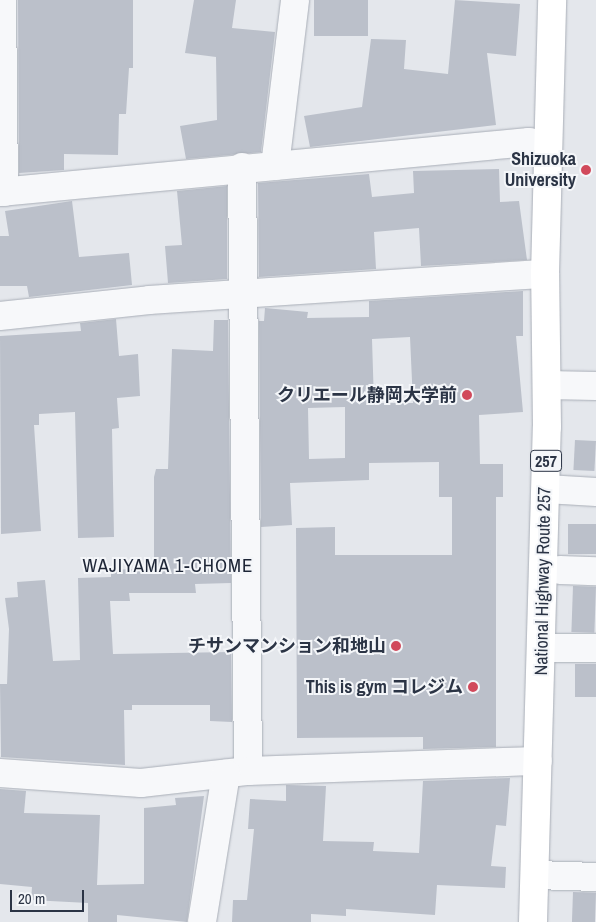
<!DOCTYPE html>
<meta charset="utf-8">
<style>
body{margin:0}
#map{position:relative;width:596px;height:922px;overflow:hidden;background:#e4e7ec;font-family:"Archivo Narrow","Noto Sans JP",sans-serif}
div>[style]{position:absolute}
[style*='--x']{left:calc(var(--x)*1px);top:calc(var(--y)*1px);width:calc(var(--w)*1px);rotate:calc(var(--a)*1deg)}
.building>*{inset:0;background:#bbc0ca;transform-origin:0 0}
.roads{filter:drop-shadow(0 0 1px #a9aeb7) drop-shadow(0 0 1px #a9aeb7)}
.minor>*{height:28px;margin:-14px;padding:0 14px;transform-origin:14px;border-radius:14px;background:#f7f8fa}
.highway>*{height:28px;margin:-14px;padding:0 14px;transform-origin:14px;border-radius:14px;background:#fff}
.dots>*{width:14px;height:14px;translate:-50% -50%;box-sizing:border-box;border:2px solid #f4f6f9;border-radius:50%}
span{translate:-50% -50%;white-space:nowrap;text-align:center;line-height:1.15;-webkit-text-stroke:4px #f4f6f9;paint-order:stroke}
.shield-label span{padding:1px 4px;background:#f4f6f9;border:1px solid;border-radius:4px;-webkit-text-stroke-width:0}
.shield-label{font-size:16px;color:#2b3445;font-weight:700}
.poi-label{font-size:18px;color:#2b3445;font-weight:700}
.right{translate:-100% -50%;text-align:right}
.street-label{font-size:18px;color:#2b3445}
.neighbourhood-label{font-size:19px;color:#1d2536;letter-spacing:1px}
.scale{position:absolute;left:10px;top:890px;width:74px;height:22px;box-sizing:border-box;border:2px solid #2b3445;border-top:0;padding-left:6px;font-size:15px;line-height:18px;white-space:nowrap;color:#2b3445;-webkit-text-stroke:4px #f4f6f9;paint-order:stroke}
</style>
<div id="map">
<div class="building">
<div style="clip-path:polygon(18px 0,133px 0,133px 68px,129px 68px,126px 114px,119px 114px,118px 155px,64px 154px,64px 170px,19px 173px)"></div>
<div style="clip-path:polygon(194px 0,236px 0,232px 28px,275px 32px,261px 152px,186px 159px,180px 126px,217px 120px,216px 57px,185px 53px)"></div>
<div style="left:314px;top:0;width:54px;height:36px"></div>
<div style="clip-path:polygon(455px 0,520px 4px,516px 56px,487px 53px,496px 125px,310px 147px,304px 116px,362px 107px,371px 39px,406px 40px,404px 69px,448px 74px)"></div>
<div style="clip-path:polygon(499px 169px,500px 202px,519px 201px,527px 260px,421px 266px,419px 228px,374px 232px,376px 269px,259px 277px,258px 183px,369px 174px,372px 197px,414px 193px,413px 171px)"></div>
<div style="clip-path:polygon(227px 186px,227px 279px,168px 283px,165px 246px,182px 245px,177px 191px)"></div>
<div style="clip-path:polygon(72px 201px,79px 257px,129px 253px,132px 285px,29px 297px,27px 286px,0 286px,0 236px,9px 236px,5px 211px)"></div>
<div style="clip-path:polygon(evenodd,523px 291px,523px 336px,516px 336px,523px 412px,479px 415px,480px 464px,503px 464px,503px 497px,496px 497px,496px 747px,423px 749px,423px 737px,297px 738px,296px 528px,335px 527px,335px 555px,452px 555px,452px 497px,439px 497px,439px 462px,369px 463px,369px 480px,290px 483px,292px 525px,261px 527px,259px 321px,264px 321px,265px 308px,308px 312px,307px 318px,369px 317px,369px 301px,523px 291px,410px 337px,413px 403px,374px 403px,372px 339px,410px 337px,523px 291px,345px 407px,345px 458px,309px 459px,308px 408px,345px 407px)"></div>
<div style="clip-path:polygon(116px 319px,119px 356px,138px 354px,140px 396px,117px 398px,119px 428px,112px 429px,114px 537px,78px 538px,75px 412px,39px 414px,39px 425px,34px 425px,41px 531px,1px 534px,0 336px,81px 331px,80px 323px)"></div>
<div style="clip-path:polygon(214px 320px,228px 320px,231px 583px,195px 584px,196px 593px,129px 593px,130px 601px,110px 601px,113px 654px,231px 652px,232px 722px,210px 721px,210px 705px,132px 705px,132px 710px,124px 710px,125px 765px,1px 757px,0 684px,7px 684px,9px 629px,5px 598px,18px 597px,17px 582px,45px 580px,53px 661px,80px 660px,78px 578px,111px 577px,111px 570px,154px 568px,154px 477px,156px 469px,168px 469px,172px 349px,213px 351px)"></div>
<div style="left:575px;top:440px;width:21px;height:30px;rotate:3deg"></div>
<div style="left:568px;top:524px;width:28px;height:30px"></div>
<div style="left:573px;top:586px;width:23px;height:46px;rotate:2deg"></div>
<div style="left:575px;top:664px;width:21px;height:33px"></div>
<div style="clip-path:polygon(510px 778px,506px 826px,496px 825px,491px 866px,506px 867px,505px 888px,437px 885px,435px 915px,346px 909px,346px 916px,311px 914px,311px 922px,232px 922px,233px 900px,247px 900px,254px 829px,248px 829px,250px 799px,286px 801px,286px 785px,326px 786px,323px 841px,374px 842px,373px 851px,419px 853px,423px 781px)"></div>
<div style="clip-path:polygon(0 789px,26px 791px,24px 813px,100px 815px,97px 885px,144px 884px,144px 808px,176px 805px,175px 798px,204px 796px,187px 922px,117px 915px,117px 922px,88px 922px,88px 903px,31px 900px,32px 887px,0 884px)"></div>
<div style="left:573px;top:892px;width:23px;height:30px;rotate:2deg"></div>
</div>
<div class="roads">
<div class="minor">
<div style="--x:2;--y:0;--w:192;--a:89.4"></div>
<div style="--x:275;--y:166;--w:167;--a:-83.1"></div>
<div style="--x:242;--y:167;--w:604;--a:89.43"></div>
<div style="--x:0;--y:192;--w:531;--a:-5.4"></div>
<div style="--x:529;--y:142;--w:19;--a:12"></div>
<div style="--x:0;--y:316;--w:150;--a:-6.1"></div>
<div style="--x:149;--y:300;--w:397;--a:-3.8"></div>
<div style="--x:547;--y:385;--w:49;--a:1.2"></div>
<div style="--x:546;--y:489;--w:50;--a:3.4"></div>
<div style="--x:560;--y:570;--w:36;--a:2"></div>
<div style="--x:542;--y:648;--w:54;--a:0"></div>
<div style="--x:0;--y:773;--w:141;--a:4.1"></div>
<div style="--x:141;--y:783;--w:108;--a:-6.4"></div>
<div style="--x:248;--y:771;--w:290;--a:-2"></div>
<div style="--x:536;--y:875;--w:60;--a:1.9"></div>
<div style="--x:202;--y:922;--w:150;--a:-80.8"></div>
</div>
<div class="highway">
<div style="--x:533;--y:922;--w:495;--a:-88.4"></div>
<div style="--x:547;--y:427;--w:153;--a:-90.7"></div>
<div style="--x:545;--y:274;--w:274;--a:-88.5"></div>
</div>
</div>
<div class="dots">
<div style="left:586px;top:170px;background:#d1495b"></div>
<div style="left:467px;top:395px;background:#d1495b"></div>
<div style="left:396px;top:646px;background:#d1495b"></div>
<div style="left:473px;top:687px;background:#d1495b"></div>
</div>
<div class="shield-label">
<span style="left:546px;top:461px">257</span>
</div>
<div class="poi-label">
<span class="right" style="left:576px;top:170px">Shizuoka<br>University</span>
<span class="right" style="left:457px;top:395px">クリエール静岡大学前</span>
<span class="right" style="left:386px;top:646px">チサンマンション和地山</span>
<span class="right" style="left:463px;top:687px">This is gym コレジム</span>
</div>
<div class="street-label">
<span style="left:543px;top:581px;rotate:-89deg">National Highway Route 257</span>
</div>
<div class="neighbourhood-label">
<span style="left:168px;top:566px">WAJIYAMA 1-CHOME</span>
</div>
<div class="scale">20 m</div>
</div>
